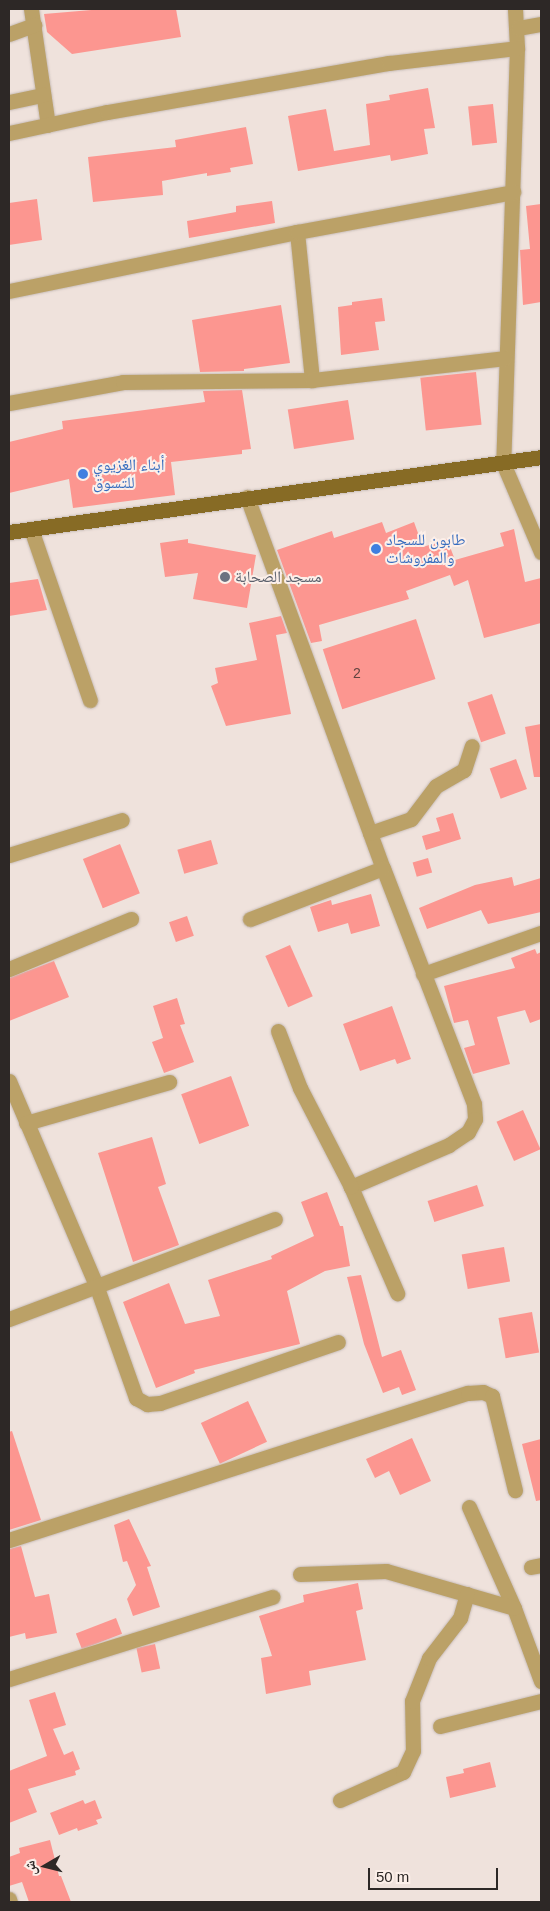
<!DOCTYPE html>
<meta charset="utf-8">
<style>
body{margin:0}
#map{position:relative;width:550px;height:1911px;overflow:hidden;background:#efe2dc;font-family:Helvetica,"Noto Naskh Arabic",sans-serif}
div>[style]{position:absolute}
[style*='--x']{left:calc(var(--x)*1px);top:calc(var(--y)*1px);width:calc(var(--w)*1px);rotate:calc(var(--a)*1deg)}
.building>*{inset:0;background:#fc9690;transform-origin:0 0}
.roads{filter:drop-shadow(0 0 1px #c8bdb8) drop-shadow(0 0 1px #c8bdb8)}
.minor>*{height:15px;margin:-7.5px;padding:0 7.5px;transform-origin:7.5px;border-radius:7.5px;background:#bba167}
.major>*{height:15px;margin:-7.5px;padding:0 7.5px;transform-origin:7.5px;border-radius:7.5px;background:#876b25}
.dots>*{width:14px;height:14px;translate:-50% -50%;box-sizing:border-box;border:2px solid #fcefe9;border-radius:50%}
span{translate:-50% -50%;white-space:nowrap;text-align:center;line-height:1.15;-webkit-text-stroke:4px #fcefe9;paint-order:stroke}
.number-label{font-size:14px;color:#614440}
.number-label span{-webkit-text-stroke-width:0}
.shop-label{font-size:16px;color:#366cbe}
.left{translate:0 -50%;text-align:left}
.worship-label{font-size:16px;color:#5b616d}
.frame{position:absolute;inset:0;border:10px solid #2d2826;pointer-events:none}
.north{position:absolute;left:20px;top:1841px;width:50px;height:50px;-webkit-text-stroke:4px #fcefe9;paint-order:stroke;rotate:262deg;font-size:14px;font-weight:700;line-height:20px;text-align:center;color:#2d2826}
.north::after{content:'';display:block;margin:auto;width:18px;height:22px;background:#2d2826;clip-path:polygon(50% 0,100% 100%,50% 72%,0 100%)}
.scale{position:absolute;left:368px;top:1868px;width:130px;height:22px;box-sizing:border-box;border:2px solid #2d2826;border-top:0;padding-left:6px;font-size:15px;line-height:18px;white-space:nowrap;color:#2d2826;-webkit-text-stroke:4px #fcefe9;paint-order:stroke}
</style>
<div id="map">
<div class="building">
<div style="clip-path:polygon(103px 9px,176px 9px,181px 37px,72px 54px,47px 32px,44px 14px)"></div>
<div style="clip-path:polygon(428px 88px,435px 128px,424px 129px,428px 154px,391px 161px,390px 155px,298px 171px,288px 116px,326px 109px,334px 151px,370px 145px,366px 104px,390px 100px,389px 95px)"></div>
<div style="left:493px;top:104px;width:39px;height:25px;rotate:84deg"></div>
<div style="clip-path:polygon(246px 127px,253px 164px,230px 168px,231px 172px,207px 176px,207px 173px,162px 181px,163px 195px,93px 202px,88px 157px,176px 147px,175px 140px)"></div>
<div style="clip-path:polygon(37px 199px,42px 240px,9px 245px,9px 203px)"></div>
<div style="clip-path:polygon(272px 201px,275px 223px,189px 238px,187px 221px,236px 212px,236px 206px)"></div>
<div style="clip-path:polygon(541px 204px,541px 302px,523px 305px,520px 250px,530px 249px,526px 206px)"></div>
<div style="clip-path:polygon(382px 298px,385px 321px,375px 322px,379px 350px,341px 355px,338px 307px,352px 305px,352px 302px)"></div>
<div style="clip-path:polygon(281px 305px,290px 363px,244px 369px,244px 371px,200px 372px,192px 320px)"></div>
<div style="left:476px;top:372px;width:53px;height:56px;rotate:84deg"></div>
<div style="clip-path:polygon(242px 390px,251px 449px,242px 450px,242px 454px,171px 462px,175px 495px,73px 508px,69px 479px,9px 493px,9px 442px,63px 429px,62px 421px,205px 402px,203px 391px)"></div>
<div style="left:348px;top:400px;width:40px;height:61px;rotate:81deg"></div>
<div style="clip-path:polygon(382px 522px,386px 533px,414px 522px,423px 547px,447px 539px,455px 560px,504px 546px,500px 533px,514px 529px,525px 582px,541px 578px,541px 623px,484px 638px,468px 580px,454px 586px,450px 575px,406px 591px,409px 599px,319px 625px,322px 641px,311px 643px,277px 550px,332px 531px,334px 538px)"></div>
<div style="clip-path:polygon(188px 539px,188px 543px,256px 555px,247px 608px,193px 599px,198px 573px,165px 577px,160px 543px)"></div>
<div style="clip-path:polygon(38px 579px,47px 610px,9px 616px,9px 583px)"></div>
<div style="clip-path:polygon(281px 616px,287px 633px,276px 635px,291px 714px,226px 726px,211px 686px,218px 683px,215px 668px,257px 660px,249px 623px)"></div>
<div style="left:416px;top:619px;width:63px;height:98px;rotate:72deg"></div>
<div style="left:492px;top:694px;width:42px;height:26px;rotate:71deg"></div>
<div style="clip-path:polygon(541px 724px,541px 777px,534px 777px,525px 727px)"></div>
<div style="left:516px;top:759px;width:32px;height:28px;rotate:70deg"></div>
<div style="clip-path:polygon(453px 813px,461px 839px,426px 850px,422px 836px,440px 831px,436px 818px)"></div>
<div style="left:211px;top:840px;width:25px;height:35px;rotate:74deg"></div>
<div style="left:120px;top:844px;width:53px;height:40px;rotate:68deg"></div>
<div style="left:428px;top:858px;width:15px;height:16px;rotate:74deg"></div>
<div style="clip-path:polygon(512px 877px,514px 886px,541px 878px,541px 912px,488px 924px,481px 910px,427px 929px,419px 908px,475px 885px)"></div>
<div style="clip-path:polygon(371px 894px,380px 926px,351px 934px,348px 923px,318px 932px,310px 907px,331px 900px,332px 905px)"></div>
<div style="left:187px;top:916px;width:21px;height:19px;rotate:71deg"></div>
<div style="left:290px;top:945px;width:56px;height:27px;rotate:66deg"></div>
<div style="clip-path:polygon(535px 949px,537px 954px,541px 952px,541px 1019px,530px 1023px,525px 1010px,497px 1017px,510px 1064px,473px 1074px,464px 1048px,475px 1045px,468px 1020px,454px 1023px,444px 986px,515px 968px,511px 958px)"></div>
<div style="clip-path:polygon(54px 961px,69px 997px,9px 1021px,9px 978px)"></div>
<div style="clip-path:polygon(177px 998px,185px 1024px,180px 1025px,194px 1062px,164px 1073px,152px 1042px,163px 1038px,153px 1006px)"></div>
<div style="clip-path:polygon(392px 1006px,411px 1059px,397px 1064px,395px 1059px,360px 1071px,343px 1024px)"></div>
<div style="left:231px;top:1076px;width:53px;height:53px;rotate:70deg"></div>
<div style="left:523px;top:1110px;width:43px;height:29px;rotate:66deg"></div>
<div style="clip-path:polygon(152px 1137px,166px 1184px,158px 1187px,179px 1245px,133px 1262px,98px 1153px)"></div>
<div style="left:477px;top:1185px;width:22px;height:52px;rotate:72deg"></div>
<div style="clip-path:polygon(327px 1192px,340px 1226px,343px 1226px,350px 1266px,325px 1271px,287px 1291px,300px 1344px,194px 1370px,195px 1373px,156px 1388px,123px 1302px,169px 1283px,185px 1324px,220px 1316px,208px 1280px,272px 1259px,271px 1256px,314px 1236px,301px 1202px)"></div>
<div style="left:504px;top:1247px;width:35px;height:43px;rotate:80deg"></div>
<div style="clip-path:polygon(361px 1275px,382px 1357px,401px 1350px,416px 1390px,402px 1395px,399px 1387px,383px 1393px,364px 1344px,347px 1277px)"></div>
<div style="left:532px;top:1312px;width:41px;height:34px;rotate:80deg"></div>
<div style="left:248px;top:1401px;width:45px;height:52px;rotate:65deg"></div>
<div style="clip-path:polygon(12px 1431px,41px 1520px,9px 1530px,9px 1432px)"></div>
<div style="clip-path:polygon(412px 1438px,431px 1481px,400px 1495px,389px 1471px,375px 1478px,366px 1459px)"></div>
<div style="clip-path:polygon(541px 1439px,541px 1500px,536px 1501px,522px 1444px)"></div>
<div style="clip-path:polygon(129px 1519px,151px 1566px,147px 1567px,160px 1607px,133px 1616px,127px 1599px,136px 1585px,127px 1561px,123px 1562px,114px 1525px)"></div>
<div style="clip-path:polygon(21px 1546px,35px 1597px,49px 1594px,57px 1633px,26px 1639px,25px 1633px,9px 1637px,9px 1549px)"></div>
<div style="clip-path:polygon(358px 1583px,363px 1609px,356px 1611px,366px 1660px,309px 1671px,311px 1685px,266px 1694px,261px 1658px,272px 1656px,259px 1616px,304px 1602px,303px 1595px)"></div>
<div style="left:116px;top:1618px;width:17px;height:43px;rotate:69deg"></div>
<div style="left:155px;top:1644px;width:25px;height:19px;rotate:78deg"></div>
<div style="clip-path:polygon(55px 1692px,66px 1725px,53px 1729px,64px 1755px,73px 1751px,80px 1769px,75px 1771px,76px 1775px,28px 1789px,37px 1812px,9px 1823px,9px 1771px,47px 1756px,29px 1700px)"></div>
<div style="clip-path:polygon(490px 1762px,496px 1787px,450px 1798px,446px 1777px,464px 1773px,463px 1769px)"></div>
<div style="clip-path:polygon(83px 1800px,85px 1804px,95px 1800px,102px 1818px,96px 1820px,98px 1824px,78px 1831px,77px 1828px,59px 1835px,50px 1813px)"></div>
<div style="clip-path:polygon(50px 1840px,59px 1876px,61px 1876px,71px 1902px,29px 1902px,22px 1882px,9px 1886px,9px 1857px,20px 1853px,19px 1848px)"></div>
</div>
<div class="roads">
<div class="minor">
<div style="--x:31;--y:9;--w:117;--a:81.7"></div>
<div style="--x:515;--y:9;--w:39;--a:87"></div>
<div style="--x:517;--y:48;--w:415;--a:91.9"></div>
<div style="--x:503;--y:463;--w:97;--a:66.9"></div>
<div style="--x:518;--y:28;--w:23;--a:-10"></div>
<div style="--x:9;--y:34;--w:27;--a:-20"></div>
<div style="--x:9;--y:102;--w:35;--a:-12"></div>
<div style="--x:9;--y:133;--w:100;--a:-12.1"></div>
<div style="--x:107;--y:112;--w:286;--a:-9.9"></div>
<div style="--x:389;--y:63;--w:129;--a:-6.7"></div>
<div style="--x:297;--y:232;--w:149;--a:84.2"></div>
<div style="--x:9;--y:291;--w:294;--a:-11.6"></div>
<div style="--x:297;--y:232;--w:220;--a:-10.5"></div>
<div style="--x:9;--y:403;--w:116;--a:-10.4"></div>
<div style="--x:123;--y:382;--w:189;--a:-0.6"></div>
<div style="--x:312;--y:380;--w:194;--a:-6.5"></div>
<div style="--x:247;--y:497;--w:395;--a:69.9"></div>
<div style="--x:383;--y:868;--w:253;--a:68.9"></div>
<div style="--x:474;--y:1104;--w:15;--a:86"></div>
<div style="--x:475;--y:1119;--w:15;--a:118"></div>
<div style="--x:468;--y:1132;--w:23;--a:146"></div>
<div style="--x:449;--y:1145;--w:107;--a:156.8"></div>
<div style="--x:351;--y:1187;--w:116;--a:66.5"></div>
<div style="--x:31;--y:529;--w:181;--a:71"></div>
<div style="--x:370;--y:833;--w:43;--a:-18.9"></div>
<div style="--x:411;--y:819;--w:41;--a:-52.9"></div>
<div style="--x:436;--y:786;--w:32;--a:-30"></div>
<div style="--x:464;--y:770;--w:25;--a:-72"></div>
<div style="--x:9;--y:855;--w:118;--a:-17.2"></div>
<div style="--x:250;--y:919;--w:142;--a:-21"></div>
<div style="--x:9;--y:969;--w:132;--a:-22.3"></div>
<div style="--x:423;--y:974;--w:125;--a:-19.2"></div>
<div style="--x:278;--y:1031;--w:61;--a:68.9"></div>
<div style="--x:300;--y:1088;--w:111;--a:62.7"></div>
<div style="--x:9;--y:1081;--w:222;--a:66.9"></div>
<div style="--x:96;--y:1285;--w:120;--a:70.5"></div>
<div style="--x:136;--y:1398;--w:13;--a:29"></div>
<div style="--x:147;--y:1404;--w:13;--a:-4"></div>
<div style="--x:160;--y:1403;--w:188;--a:-18.9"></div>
<div style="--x:26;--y:1123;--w:149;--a:-16"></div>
<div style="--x:9;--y:1319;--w:284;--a:-20.6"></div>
<div style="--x:469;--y:1507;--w:111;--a:66"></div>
<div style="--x:514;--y:1608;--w:78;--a:69.7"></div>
<div style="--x:9;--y:1540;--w:482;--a:-17.8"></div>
<div style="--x:468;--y:1393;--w:15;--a:-4"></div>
<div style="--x:483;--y:1392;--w:10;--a:24"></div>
<div style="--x:492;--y:1396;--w:97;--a:76.3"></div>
<div style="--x:531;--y:1567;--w:10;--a:-11"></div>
<div style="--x:300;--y:1574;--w:86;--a:-2"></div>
<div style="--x:386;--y:1571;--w:133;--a:16.1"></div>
<div style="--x:9;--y:1679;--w:276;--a:-17.3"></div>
<div style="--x:440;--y:1726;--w:104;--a:-13.9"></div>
<div style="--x:340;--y:1800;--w:69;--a:-24"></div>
<div style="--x:403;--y:1772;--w:23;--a:-65"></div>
<div style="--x:413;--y:1751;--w:50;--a:-91.1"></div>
<div style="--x:412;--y:1701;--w:46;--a:-68.4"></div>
<div style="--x:429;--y:1658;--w:51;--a:-52.2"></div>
<div style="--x:460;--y:1618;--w:25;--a:-74"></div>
<div style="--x:9;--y:1899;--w:3;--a:72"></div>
</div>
<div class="major">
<div style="--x:9;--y:532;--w:537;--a:-8.02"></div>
</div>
</div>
<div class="dots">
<div style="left:83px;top:474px;background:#3f7fe0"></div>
<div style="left:376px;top:549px;background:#3f7fe0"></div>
<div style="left:225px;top:577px;background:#6b7280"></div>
</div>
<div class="number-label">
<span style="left:357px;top:673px">2</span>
</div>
<div class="shop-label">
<span class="left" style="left:93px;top:474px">أبناء الغزيوي<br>للتسوق</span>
<span class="left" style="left:386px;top:549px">طابون للسجاد<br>والمفروشات</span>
</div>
<div class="worship-label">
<span class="left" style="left:235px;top:577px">مسجد الصحابة</span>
</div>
<div class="frame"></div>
<div class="north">ش</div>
<div class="scale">50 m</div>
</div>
